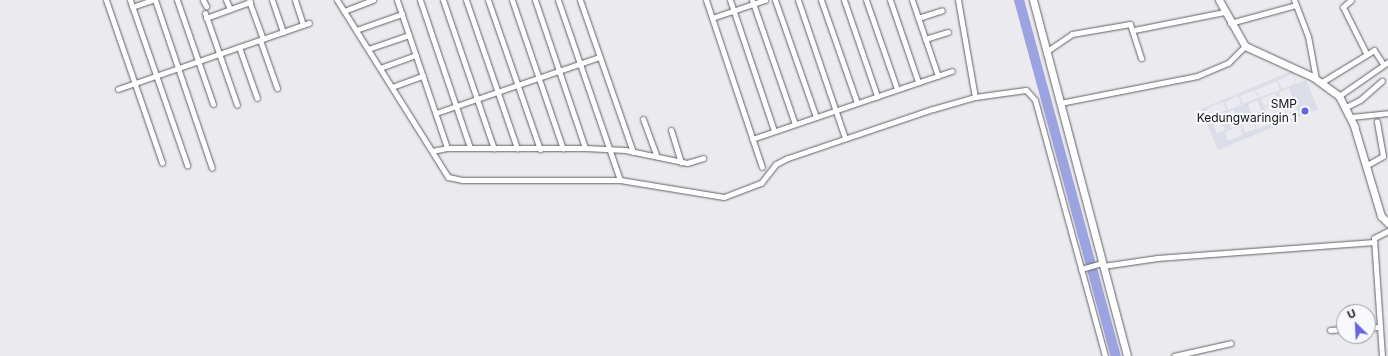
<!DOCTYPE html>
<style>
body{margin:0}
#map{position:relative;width:1388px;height:356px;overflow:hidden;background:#eaeaef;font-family:Inter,sans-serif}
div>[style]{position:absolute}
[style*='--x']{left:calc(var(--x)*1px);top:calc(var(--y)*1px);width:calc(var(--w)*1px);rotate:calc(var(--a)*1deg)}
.built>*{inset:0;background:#dbdde8}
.river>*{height:10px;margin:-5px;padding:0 5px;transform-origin:5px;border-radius:5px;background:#9da3e1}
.roads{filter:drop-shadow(0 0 1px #616265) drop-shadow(0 0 1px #616265)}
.street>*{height:5px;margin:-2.5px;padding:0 2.5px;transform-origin:2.5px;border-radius:2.5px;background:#fff}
.secondary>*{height:7px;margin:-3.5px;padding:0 3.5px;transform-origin:3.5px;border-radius:3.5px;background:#fff}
.dots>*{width:11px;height:11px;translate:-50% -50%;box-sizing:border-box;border:2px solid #f7f8fc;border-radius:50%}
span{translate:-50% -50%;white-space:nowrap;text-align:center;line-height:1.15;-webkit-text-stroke:4px #f7f8fc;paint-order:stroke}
.poi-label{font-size:12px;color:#141415}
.right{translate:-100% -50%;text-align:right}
.north{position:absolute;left:1336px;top:304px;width:40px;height:40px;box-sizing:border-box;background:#f7f8fc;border:1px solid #9c9da0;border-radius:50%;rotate:336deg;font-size:11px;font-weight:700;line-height:16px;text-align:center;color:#141415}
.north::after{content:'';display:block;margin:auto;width:14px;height:18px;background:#6764de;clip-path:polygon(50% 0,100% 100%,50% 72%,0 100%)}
</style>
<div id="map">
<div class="built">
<div style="clip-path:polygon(evenodd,1292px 71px,1297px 84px,1306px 80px,1318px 109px,1218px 150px,1201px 109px,1292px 71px,1292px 74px,1296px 83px,1282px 89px,1278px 80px,1292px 74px,1292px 71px,1277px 81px,1280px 90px,1259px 98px,1256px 90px,1277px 81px,1292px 71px,1289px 88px,1298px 112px,1288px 116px,1279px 92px,1289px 88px,1292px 71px,1255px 90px,1258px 98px,1243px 104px,1240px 96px,1255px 90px,1292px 71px,1275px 93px,1278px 101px,1264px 106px,1261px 99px,1275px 93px,1292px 71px,1238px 96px,1242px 105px,1228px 110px,1225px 102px,1238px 96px,1292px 71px,1257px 100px,1263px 115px,1253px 117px,1248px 105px,1257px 100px,1292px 71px,1278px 101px,1282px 109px,1267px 115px,1264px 108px,1278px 101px,1292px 71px,1223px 102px,1226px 110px,1211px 117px,1207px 108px,1223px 102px,1292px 71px,1233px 110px,1239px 125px,1231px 128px,1225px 113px,1233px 110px,1292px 71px,1282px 110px,1285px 119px,1257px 129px,1254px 121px,1282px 110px,1292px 71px,1219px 115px,1225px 130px,1217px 134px,1211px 119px,1219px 115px,1292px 71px,1252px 121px,1256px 129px,1245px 133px,1242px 125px,1252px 121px,1292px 71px,1240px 126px,1243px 135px,1228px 141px,1225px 132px,1240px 126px)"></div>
</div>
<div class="river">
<div style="--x:1019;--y:0;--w:369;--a:74.8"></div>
</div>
<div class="roads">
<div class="street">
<div style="--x:106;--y:0;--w:172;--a:71"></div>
<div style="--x:130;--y:0;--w:175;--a:70.9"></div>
<div style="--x:155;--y:0;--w:177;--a:71.3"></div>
<div style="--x:177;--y:0;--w:110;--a:70.9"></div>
<div style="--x:203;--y:0;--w:7;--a:63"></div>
<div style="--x:226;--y:0;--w:10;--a:66"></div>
<div style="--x:272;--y:0;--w:34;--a:71"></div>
<div style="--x:295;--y:0;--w:26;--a:72"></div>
<div style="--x:337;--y:0;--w:209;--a:57.9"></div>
<div style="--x:448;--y:177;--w:14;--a:12"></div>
<div style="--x:462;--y:180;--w:158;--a:0"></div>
<div style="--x:620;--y:180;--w:105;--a:9.3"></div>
<div style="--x:724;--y:197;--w:40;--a:-21"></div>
<div style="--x:761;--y:183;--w:24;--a:-52"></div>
<div style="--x:776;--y:164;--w:13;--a:-27"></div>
<div style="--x:788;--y:158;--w:153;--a:-18.7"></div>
<div style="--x:933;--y:109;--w:44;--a:-15.9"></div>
<div style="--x:975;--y:97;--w:51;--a:-7.8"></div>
<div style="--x:1026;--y:90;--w:13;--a:48"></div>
<div style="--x:1035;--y:100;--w:265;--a:74.7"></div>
<div style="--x:397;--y:0;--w:156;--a:71.3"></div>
<div style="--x:420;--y:0;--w:156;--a:71.3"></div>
<div style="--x:443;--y:0;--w:157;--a:71.1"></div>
<div style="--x:466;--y:0;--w:157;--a:71"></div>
<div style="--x:488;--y:0;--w:158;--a:70.8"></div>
<div style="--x:512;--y:0;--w:157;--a:71.1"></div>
<div style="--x:535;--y:0;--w:156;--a:71.3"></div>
<div style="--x:558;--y:0;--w:190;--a:71"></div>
<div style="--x:580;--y:0;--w:161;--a:70.8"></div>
<div style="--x:706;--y:0;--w:176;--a:71.5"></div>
<div style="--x:730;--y:0;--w:138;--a:71.4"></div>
<div style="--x:752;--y:0;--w:131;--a:70.9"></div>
<div style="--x:775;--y:0;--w:124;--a:70.7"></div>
<div style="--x:798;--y:0;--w:146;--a:71.2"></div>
<div style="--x:821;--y:0;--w:109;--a:70.7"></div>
<div style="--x:844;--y:0;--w:102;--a:71"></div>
<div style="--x:866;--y:0;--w:94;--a:70.8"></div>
<div style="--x:890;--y:0;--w:87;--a:71.1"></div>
<div style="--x:912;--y:0;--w:80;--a:71.1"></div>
<div style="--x:958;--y:0;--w:98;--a:80.1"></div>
<div style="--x:1351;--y:0;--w:11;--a:139"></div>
<div style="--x:1343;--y:7;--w:51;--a:63.4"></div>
<div style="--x:249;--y:1;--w:40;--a:69.8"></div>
<div style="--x:1296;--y:5;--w:33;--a:69"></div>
<div style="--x:1308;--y:36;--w:44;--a:79.5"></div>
<div style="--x:132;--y:7;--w:21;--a:-19"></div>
<div style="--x:344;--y:11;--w:31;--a:-21"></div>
<div style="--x:205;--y:13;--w:97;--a:70.8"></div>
<div style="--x:206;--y:18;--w:47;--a:-20"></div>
<div style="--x:712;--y:18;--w:56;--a:-18.8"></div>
<div style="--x:918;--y:18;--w:25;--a:-18"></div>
<div style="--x:1230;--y:23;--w:68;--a:-15.3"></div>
<div style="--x:1296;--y:5;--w:5;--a:-112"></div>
<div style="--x:356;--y:30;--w:49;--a:-19.2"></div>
<div style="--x:1134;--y:30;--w:92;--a:-11.3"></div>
<div style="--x:925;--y:39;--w:24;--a:-17"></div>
<div style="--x:260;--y:40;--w:51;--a:70.5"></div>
<div style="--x:239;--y:47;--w:54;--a:70.6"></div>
<div style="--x:368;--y:49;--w:43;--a:-18.9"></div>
<div style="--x:1047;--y:51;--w:30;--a:-34"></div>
<div style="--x:1072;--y:34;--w:59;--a:-9.8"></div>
<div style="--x:1130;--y:24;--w:36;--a:72"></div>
<div style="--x:380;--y:68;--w:38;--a:-20"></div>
<div style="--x:1322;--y:82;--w:61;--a:-31.6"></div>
<div style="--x:1374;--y:50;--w:17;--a:57"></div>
<div style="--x:392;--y:87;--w:33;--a:-20"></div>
<div style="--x:118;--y:89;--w:202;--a:-19.1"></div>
<div style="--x:1339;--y:96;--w:60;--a:-34.8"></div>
<div style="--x:1060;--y:103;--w:140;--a:-11.1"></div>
<div style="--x:1197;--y:76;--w:34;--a:-23"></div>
<div style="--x:1228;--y:63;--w:24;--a:-45"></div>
<div style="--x:1346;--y:107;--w:16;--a:-27"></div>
<div style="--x:1360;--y:100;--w:29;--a:-41"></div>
<div style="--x:436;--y:113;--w:173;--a:-18.9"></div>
<div style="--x:1351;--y:117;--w:37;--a:-6"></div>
<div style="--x:643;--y:119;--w:40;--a:69.8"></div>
<div style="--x:671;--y:130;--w:34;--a:73"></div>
<div style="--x:752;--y:139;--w:211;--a:-18.8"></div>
<div style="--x:432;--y:151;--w:15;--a:-11"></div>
<div style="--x:447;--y:148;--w:138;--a:0"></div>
<div style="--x:585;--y:148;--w:40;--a:2.9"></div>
<div style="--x:625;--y:150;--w:63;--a:11.8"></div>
<div style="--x:687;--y:163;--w:17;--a:-17"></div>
<div style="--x:1367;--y:165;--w:18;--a:-29"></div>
<div style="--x:1383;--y:156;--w:35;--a:-100"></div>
<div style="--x:1103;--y:266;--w:55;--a:-8.4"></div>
<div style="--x:1157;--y:258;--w:218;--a:-4.2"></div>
<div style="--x:1081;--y:269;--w:22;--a:-16"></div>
<div style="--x:1368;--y:328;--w:10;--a:-6"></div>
<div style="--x:1330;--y:330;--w:14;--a:-4"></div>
<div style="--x:1174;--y:356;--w:58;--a:-12.8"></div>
<div style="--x:1382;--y:356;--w:118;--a:-93.9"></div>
<div style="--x:1374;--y:238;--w:16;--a:-27"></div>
</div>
<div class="secondary">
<div style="--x:1033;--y:0;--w:368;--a:75.2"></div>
<div style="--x:1219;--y:0;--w:53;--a:60.5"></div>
<div style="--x:1245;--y:46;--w:75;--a:24.5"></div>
<div style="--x:1313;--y:77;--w:32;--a:36"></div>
<div style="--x:1339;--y:96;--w:34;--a:63"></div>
<div style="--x:1354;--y:126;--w:94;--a:73.3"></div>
<div style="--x:1381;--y:216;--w:10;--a:45"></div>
</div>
</div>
<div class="dots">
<div style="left:1305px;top:111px;background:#6764de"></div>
</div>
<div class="poi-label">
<span class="right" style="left:1297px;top:111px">SMP<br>Kedungwaringin 1</span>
</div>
<div class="north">U</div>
</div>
